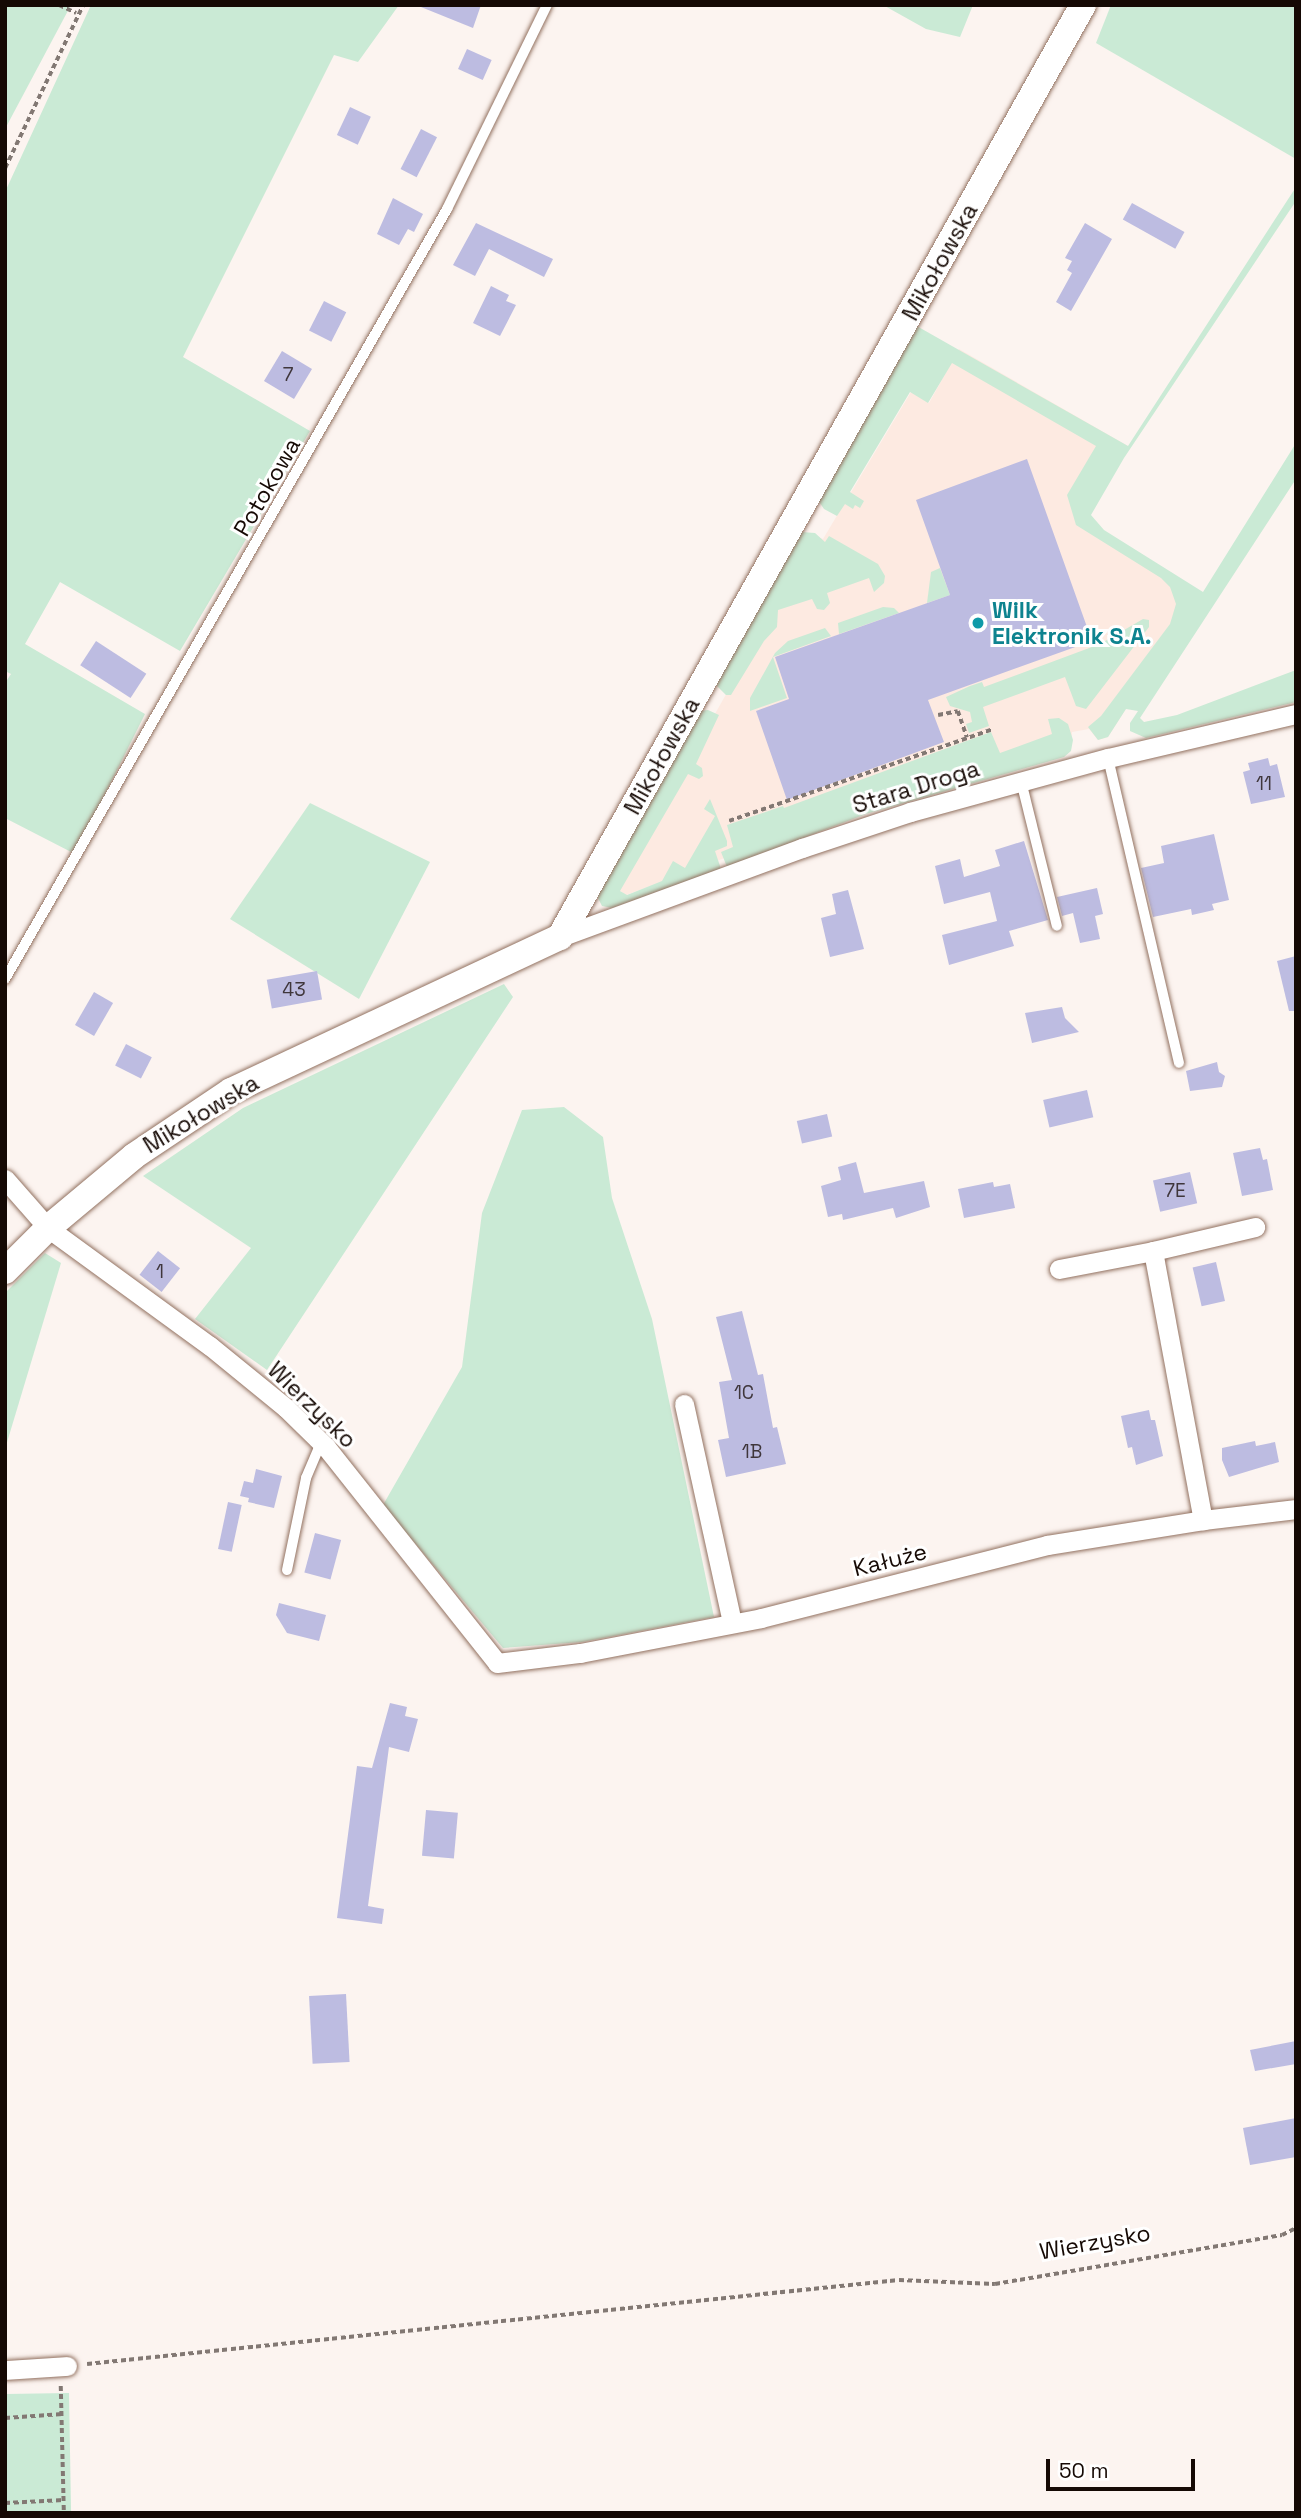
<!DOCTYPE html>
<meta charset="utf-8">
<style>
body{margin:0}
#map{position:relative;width:1301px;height:2518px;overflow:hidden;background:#fcf4f0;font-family:"Space Grotesk",sans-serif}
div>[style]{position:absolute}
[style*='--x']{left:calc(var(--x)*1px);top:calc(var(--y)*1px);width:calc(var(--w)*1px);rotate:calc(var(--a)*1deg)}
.built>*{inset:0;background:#fdeae1}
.green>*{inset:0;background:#caead5;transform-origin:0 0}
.building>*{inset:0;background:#bdbce1;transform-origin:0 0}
.path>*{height:3.5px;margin-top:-1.75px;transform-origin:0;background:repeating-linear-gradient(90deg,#827873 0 5px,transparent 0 8.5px)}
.roads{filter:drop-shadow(0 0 2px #927160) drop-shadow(0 0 2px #927160)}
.lane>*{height:10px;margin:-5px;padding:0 5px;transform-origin:5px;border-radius:5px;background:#fff}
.street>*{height:19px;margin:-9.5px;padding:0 9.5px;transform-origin:9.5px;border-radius:9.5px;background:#fff}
.secondary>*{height:26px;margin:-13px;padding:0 13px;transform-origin:13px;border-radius:13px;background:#fff}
.dots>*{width:19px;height:19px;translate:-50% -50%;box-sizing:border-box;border:4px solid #fff;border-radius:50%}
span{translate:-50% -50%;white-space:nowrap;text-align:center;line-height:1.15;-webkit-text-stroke:6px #fff;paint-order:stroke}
.number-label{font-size:19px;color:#3f363b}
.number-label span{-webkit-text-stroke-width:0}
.street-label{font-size:23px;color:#150904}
.culture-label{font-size:23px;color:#0d838f;font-weight:700}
.left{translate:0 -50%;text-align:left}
.frame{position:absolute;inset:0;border:7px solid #150904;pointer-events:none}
.scale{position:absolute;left:1046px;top:2459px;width:149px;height:32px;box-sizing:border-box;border:4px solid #150904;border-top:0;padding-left:9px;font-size:21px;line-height:24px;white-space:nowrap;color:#150904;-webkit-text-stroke:5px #fff;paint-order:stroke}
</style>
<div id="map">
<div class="built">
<div style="clip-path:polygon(959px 349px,1128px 446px,1080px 518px,1200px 592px,1108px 737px,1098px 740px,1089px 729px,1072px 732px,1071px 744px,946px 775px,626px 895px,616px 888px,816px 536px,823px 539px,911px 392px,929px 403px)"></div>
</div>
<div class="green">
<div style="clip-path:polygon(5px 5px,71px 5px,5px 129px)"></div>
<div style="clip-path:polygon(91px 5px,399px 5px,358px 62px,334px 55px,183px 357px,310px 431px,180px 651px,60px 582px,25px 644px,145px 714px,75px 854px,5px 818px,5px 683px,11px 674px,5px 671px,5px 192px)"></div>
<div style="clip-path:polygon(883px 5px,973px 5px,960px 37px,926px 29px)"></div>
<div style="clip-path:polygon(1111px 5px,1296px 5px,1296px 159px,1096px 43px)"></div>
<div style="clip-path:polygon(1296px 187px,1296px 201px,1124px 458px,1091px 515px,1104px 530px,1203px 592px,1296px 443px,1296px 479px,1140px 718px,1144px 722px,1177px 715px,1296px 670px,1296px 702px,1146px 738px,1130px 731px,1130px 723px,1138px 711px,1126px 709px,1108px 737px,1098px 740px,1088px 727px,1101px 716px,1170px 624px,1176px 604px,1170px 587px,1161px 578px,1076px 525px,1067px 495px,1096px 446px,952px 363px,928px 403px,910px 392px,850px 492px,864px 501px,860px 508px,855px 505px,853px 509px,845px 504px,837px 516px,824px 509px,818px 500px,915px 325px,1128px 446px)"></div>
<div style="clip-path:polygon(802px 532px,815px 533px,825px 542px,829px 536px,878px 564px,885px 576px,884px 583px,874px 592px,869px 578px,827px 593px,830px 603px,824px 610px,817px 609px,812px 599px,778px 610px,777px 627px,764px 641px,731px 695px,726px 695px,716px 685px,798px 534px)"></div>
<div style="clip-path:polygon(940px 568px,950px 595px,927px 603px,931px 572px)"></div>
<div style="clip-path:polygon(883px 607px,894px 608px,899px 613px,839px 634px,838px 623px)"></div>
<div style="clip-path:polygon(1143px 619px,1149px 620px,1149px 627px,1086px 709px,1076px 706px,1065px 677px,983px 707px,989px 726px,969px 733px,966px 724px,972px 722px,970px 712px,950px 706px,946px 697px,970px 686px,982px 682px,984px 687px,1100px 644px)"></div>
<div style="clip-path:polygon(825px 628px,831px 636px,773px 657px,787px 698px,750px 711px,750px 698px,775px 653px,788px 641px)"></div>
<div style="clip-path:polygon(708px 710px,719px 715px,696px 764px,702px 768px,703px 776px,699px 779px,688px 774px,620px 891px,627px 895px,662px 881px,673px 861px,685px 868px,715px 816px,704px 809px,710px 799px,727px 841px,727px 846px,715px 851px,721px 869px,612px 908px,602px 906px,596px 894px,700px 711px)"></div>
<div style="clip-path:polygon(1059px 718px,1068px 724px,1073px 740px,1071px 751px,1064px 757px,866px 814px,727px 867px,721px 852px,733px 847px,727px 825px,783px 806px,784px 808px,991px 732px,1000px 753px,1052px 734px,1048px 719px)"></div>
<div style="clip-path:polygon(310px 803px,430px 862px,359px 999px,230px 919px)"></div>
<div style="clip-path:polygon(504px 984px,513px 997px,267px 1370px,195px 1319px,251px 1248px,143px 1176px,243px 1108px)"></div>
<div style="clip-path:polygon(564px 1107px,603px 1137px,612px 1198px,652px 1319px,714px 1617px,582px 1642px,503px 1648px,383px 1505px,462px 1367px,482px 1213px,522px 1110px)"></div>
<div style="clip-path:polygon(45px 1253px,61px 1263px,5px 1449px,5px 1293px)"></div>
<div style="left:69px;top:2393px;width:120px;height:64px;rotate:89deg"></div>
</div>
<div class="building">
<div style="clip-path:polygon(416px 5px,481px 5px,473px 28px)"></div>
<div style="left:467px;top:49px;width:27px;height:22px;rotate:24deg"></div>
<div style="left:350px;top:107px;width:23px;height:31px;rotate:25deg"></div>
<div style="left:421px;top:129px;width:18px;height:45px;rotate:27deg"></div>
<div style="clip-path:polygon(393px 198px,423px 214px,414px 232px,408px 229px,399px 245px,377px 234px)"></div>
<div style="left:1132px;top:203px;width:60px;height:19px;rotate:29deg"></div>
<div style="clip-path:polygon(476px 223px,553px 259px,544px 277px,489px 249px,475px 276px,453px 265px)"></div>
<div style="clip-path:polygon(1085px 223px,1112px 239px,1071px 311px,1056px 302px,1072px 273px,1067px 270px,1072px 261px,1065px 258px)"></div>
<div style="clip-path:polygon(491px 286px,509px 295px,506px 301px,516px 305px,500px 336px,473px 323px)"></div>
<div style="left:324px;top:301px;width:25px;height:33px;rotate:27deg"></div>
<div style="left:282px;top:351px;width:35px;height:35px;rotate:31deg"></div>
<div style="clip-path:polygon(1027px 459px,1092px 641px,928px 700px,944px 742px,787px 800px,756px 711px,789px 699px,775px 657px,950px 595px,916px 500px)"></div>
<div style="left:96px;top:641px;width:60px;height:29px;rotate:33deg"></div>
<div style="clip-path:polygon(1268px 758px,1270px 766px,1277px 764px,1285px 797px,1251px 804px,1243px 772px,1250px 770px,1248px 763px)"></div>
<div style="clip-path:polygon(1214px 834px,1229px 900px,1212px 904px,1214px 910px,1192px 915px,1191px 909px,1153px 917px,1141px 868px,1164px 863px,1161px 846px)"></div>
<div style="clip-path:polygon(1024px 841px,1048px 920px,1009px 931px,1014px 946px,949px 965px,942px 935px,997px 921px,990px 892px,944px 904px,935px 866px,960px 859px,964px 877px,1000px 866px,995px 850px)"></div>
<div style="clip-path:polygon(1097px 888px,1103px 914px,1095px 916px,1100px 939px,1080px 943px,1073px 913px,1062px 916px,1057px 897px)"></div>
<div style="clip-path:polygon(848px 890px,864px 949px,830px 957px,821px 918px,836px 914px,832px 894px)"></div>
<div style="clip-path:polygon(1296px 956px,1296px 1011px,1289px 1011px,1277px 961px)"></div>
<div style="left:317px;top:971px;width:29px;height:51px;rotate:80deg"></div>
<div style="left:94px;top:992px;width:22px;height:38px;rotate:30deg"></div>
<div style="clip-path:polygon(1062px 1007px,1065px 1018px,1079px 1032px,1032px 1043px,1025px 1013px)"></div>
<div style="left:126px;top:1044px;width:29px;height:24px;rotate:27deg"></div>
<div style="clip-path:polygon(1217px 1062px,1219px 1072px,1225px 1076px,1222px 1087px,1190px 1091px,1186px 1071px)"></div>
<div style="left:1087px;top:1090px;width:28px;height:45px;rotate:77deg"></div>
<div style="left:827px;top:1114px;width:23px;height:31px;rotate:77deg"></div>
<div style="clip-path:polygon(1260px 1148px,1263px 1160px,1267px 1159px,1273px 1190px,1242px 1196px,1233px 1153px)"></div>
<div style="clip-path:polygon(856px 1162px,864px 1193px,924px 1181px,930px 1207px,896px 1218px,893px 1208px,843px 1220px,842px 1214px,828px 1217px,821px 1186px,841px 1180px,838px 1167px)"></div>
<div style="left:1190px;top:1172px;width:32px;height:38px;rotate:77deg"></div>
<div style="clip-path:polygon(993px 1182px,994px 1187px,1010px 1184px,1015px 1208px,964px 1218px,958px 1189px)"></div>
<div style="left:158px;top:1251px;width:28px;height:30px;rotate:38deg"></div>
<div style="left:1216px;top:1262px;width:40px;height:24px;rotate:77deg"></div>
<div style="clip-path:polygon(742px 1311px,758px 1375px,763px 1374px,773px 1428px,777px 1427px,786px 1464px,726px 1477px,718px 1440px,729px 1438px,719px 1382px,732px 1380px,716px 1317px)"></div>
<div style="clip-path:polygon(1149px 1410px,1151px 1420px,1155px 1420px,1163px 1456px,1136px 1465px,1132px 1447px,1128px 1448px,1121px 1416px)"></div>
<div style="clip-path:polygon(1255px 1441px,1256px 1446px,1275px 1442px,1279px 1462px,1229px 1477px,1222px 1460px,1222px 1448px)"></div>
<div style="clip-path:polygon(256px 1469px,282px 1476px,274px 1508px,248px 1502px,249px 1498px,240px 1496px,244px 1481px,253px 1483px)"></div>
<div style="left:228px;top:1502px;width:14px;height:48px;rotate:12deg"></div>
<div style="left:315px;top:1533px;width:27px;height:41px;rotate:15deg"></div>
<div style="clip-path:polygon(279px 1603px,326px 1615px,319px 1641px,287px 1633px,276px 1615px)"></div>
<div style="clip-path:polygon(390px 1703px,407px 1707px,405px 1716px,418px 1719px,409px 1752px,389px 1747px,368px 1906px,384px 1909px,382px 1924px,337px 1918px,357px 1766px,372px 1768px)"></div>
<div style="left:426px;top:1810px;width:32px;height:46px;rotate:5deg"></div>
<div style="left:346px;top:1994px;width:68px;height:37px;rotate:87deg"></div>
<div style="clip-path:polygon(1296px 2041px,1296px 2064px,1255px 2071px,1250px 2050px)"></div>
<div style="clip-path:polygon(1296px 2118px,1296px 2157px,1250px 2165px,1243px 2128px)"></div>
</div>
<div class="path">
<div style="--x:59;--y:5;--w:19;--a:25"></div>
<div style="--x:5;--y:168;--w:181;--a:-64.4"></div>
<div style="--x:938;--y:715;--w:20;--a:-11"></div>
<div style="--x:958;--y:711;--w:28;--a:71"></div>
<div style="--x:729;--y:821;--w:280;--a:-19.2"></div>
<div style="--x:87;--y:2364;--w:816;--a:-5.91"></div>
<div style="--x:899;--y:2280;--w:96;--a:2.4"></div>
<div style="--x:995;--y:2284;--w:291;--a:-9.7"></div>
<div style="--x:1282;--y:2235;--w:16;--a:-27"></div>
<div style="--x:61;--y:2386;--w:127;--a:88.6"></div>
<div style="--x:5;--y:2418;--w:58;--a:-3.9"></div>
<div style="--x:5;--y:2503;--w:59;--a:-2.9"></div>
</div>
<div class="roads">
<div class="lane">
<div style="--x:1108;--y:758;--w:313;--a:76.9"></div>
<div style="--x:1021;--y:781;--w:149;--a:76.1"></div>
<div style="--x:5;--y:979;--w:888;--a:-60.14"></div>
<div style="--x:447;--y:209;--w:227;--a:-63.9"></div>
<div style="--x:287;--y:1570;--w:94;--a:-78.3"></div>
<div style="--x:306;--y:1478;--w:30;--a:-67"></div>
<div style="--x:318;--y:1450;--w:9;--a:-21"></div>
</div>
<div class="street">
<div style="--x:560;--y:937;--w:258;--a:-20.2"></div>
<div style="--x:802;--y:848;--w:114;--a:-18.4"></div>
<div style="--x:910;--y:812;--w:205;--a:-15.3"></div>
<div style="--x:1108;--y:758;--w:193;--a:-13.2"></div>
<div style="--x:5;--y:1179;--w:65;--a:48.7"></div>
<div style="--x:48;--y:1228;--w:200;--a:36.1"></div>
<div style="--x:210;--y:1346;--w:98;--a:39.2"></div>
<div style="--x:286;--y:1408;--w:56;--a:44.3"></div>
<div style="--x:326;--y:1447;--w:275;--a:51.6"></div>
<div style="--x:497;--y:1663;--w:84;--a:-6.9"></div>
<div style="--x:580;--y:1653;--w:184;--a:-10.9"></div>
<div style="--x:761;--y:1618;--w:295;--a:-14.3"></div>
<div style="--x:1047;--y:1545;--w:158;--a:-9.1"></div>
<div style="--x:1203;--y:1520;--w:94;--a:-6.7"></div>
<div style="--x:1153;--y:1251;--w:105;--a:-13.2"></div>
<div style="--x:1059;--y:1269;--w:96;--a:-10.8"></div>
<div style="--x:1153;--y:1251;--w:274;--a:79.5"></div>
<div style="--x:684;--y:1404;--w:224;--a:77.6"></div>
<div style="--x:5;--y:2370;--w:62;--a:-3.7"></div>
</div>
<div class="secondary">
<div style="--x:5;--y:1271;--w:61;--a:-45"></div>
<div style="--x:48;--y:1228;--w:112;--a:-39.9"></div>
<div style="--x:134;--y:1156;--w:117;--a:-33.8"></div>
<div style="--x:231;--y:1091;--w:363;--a:-25.1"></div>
<div style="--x:560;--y:937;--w:1069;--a:-60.7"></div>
</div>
</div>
<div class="dots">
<div style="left:978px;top:623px;background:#0f9aa8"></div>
</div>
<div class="number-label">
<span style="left:288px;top:375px">7</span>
<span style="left:1264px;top:784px">11</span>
<span style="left:294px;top:990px">43</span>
<span style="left:1175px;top:1191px">7E</span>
<span style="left:160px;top:1272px">1</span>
<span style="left:744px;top:1393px">1C</span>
<span style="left:752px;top:1452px">1B</span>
</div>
<div class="street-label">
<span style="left:940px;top:262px;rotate:-61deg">Mikołowska</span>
<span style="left:267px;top:487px;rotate:-60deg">Potokowa</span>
<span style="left:662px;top:756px;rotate:-61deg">Mikołowska</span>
<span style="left:916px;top:787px;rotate:-17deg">Stara Droga</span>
<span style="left:201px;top:1114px;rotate:-31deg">Mikołowska</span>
<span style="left:312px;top:1405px;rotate:44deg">Wierzysko</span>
<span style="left:890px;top:1560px;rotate:-14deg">Kałuże</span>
<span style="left:1095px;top:2242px;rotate:-10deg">Wierzysko</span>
</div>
<div class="culture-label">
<span class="left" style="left:992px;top:623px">Wilk<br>Elektronik S.A.</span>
</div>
<div class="frame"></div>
<div class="scale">50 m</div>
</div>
